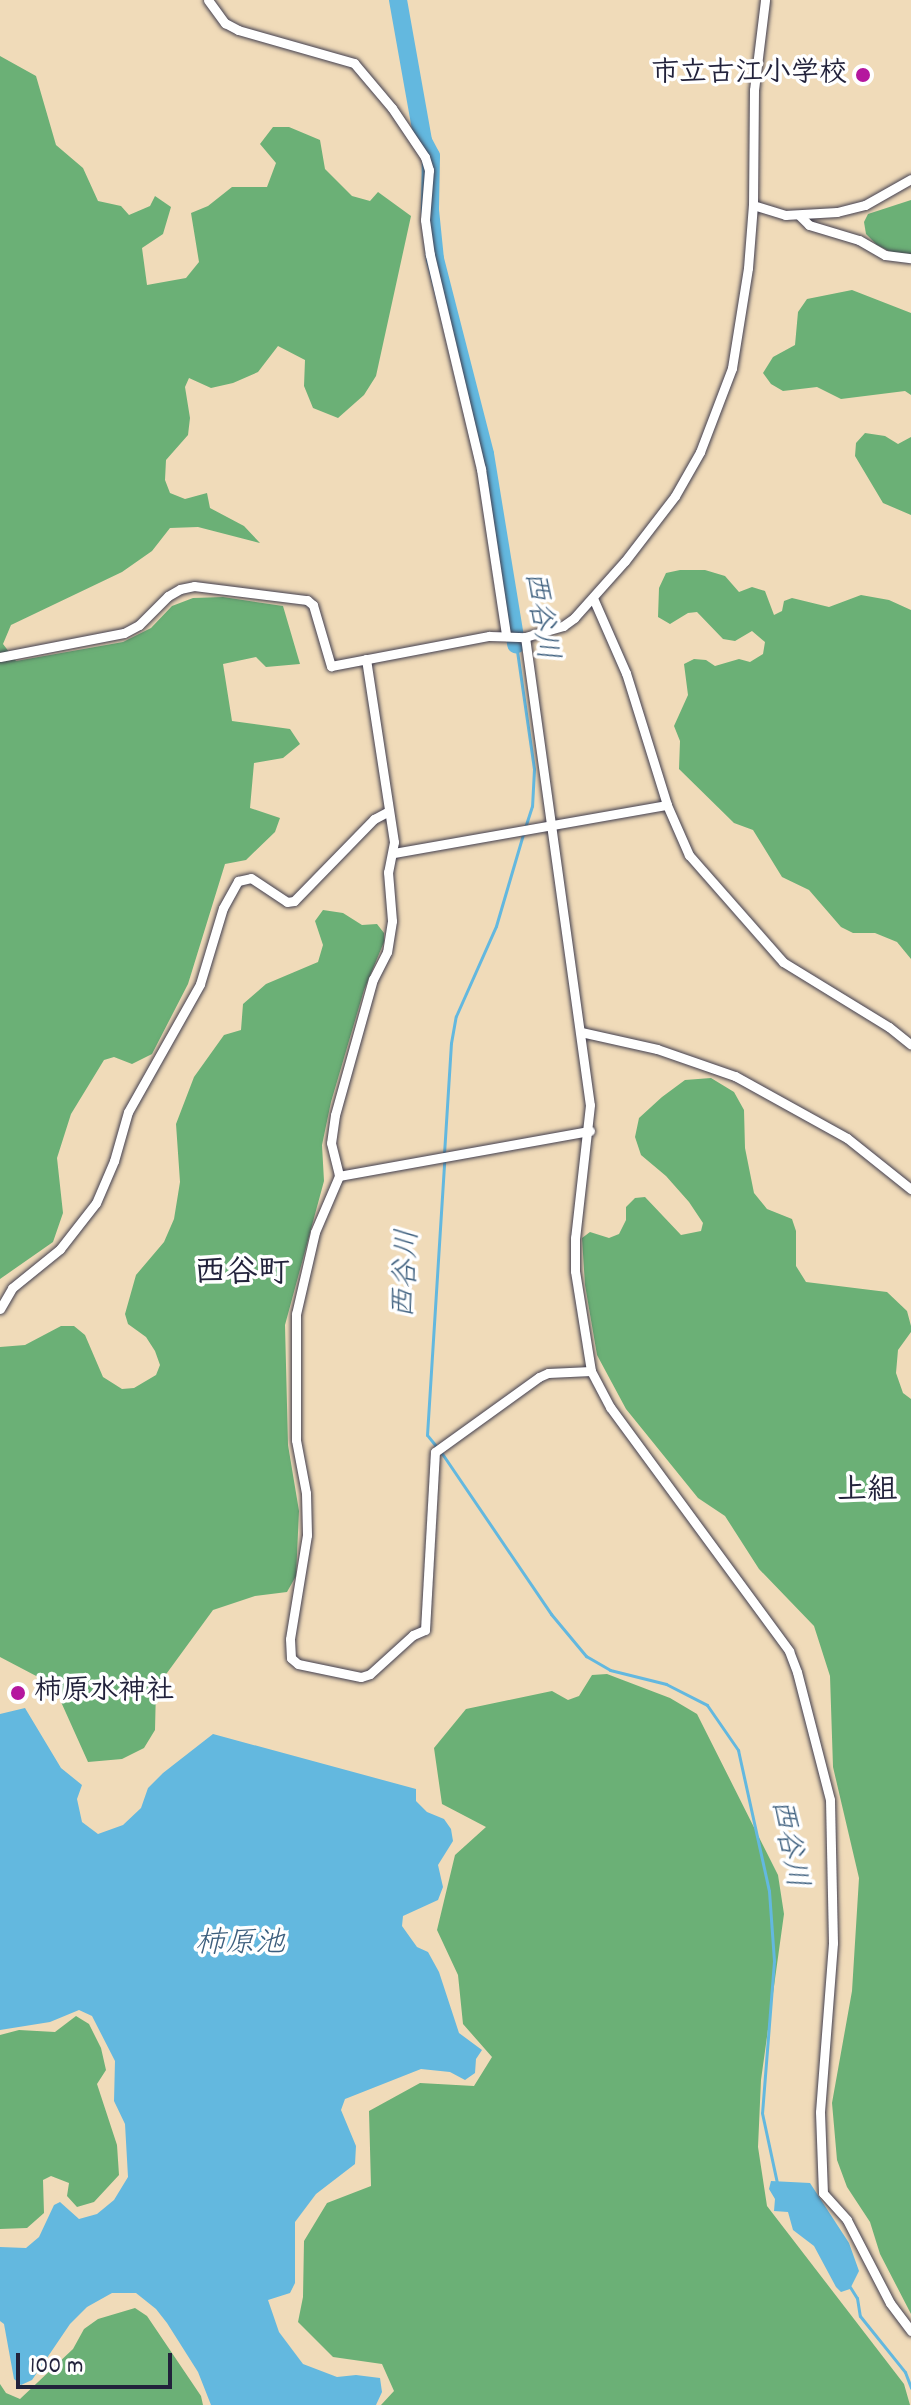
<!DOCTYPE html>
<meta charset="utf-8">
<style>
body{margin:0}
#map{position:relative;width:911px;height:2405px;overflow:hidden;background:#f0dbb9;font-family:Dekko,"Klee One",sans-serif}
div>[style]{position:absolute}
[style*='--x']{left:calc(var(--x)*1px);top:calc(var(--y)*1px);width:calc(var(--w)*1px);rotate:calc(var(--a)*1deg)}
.forest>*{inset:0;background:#6bb076}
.water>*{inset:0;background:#63b8df}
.stream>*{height:3px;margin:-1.5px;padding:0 1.5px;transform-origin:1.5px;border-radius:1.5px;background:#63b8df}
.river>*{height:18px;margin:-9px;padding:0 9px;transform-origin:9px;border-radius:9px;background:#63b8df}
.roads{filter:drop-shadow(0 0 2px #413e4e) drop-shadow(0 0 2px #413e4e)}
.minor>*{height:9px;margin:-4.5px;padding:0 4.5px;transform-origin:4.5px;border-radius:4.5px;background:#fff}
.dots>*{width:22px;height:22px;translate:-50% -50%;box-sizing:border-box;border:4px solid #fff;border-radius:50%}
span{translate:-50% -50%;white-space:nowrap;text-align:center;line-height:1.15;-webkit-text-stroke:7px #fff;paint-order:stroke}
.poi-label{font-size:28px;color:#22223b;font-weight:700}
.right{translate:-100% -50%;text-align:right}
.left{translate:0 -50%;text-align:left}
.water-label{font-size:30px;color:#3c5e7d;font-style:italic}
.neighbourhood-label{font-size:30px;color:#22223b;font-weight:700}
.quarter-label{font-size:32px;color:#22223b;font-weight:700}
.scale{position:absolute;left:16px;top:2353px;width:156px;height:36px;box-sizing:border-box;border:4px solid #22223b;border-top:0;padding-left:10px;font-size:24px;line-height:28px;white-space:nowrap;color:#22223b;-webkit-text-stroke:6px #fff;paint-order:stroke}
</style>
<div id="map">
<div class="forest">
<div style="clip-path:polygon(0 56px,36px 76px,56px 145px,83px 168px,98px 201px,121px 206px,129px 215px,150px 206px,155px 196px,171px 207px,163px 234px,142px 248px,147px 285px,186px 278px,199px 262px,191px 213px,208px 206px,232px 187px,267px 187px,276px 163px,260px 144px,273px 127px,289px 127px,320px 140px,325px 169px,352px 196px,370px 201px,378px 192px,411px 216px,376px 376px,364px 395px,338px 418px,313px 408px,304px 386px,305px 360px,278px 346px,258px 372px,233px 383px,211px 388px,189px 378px,185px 387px,190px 418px,188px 435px,166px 460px,165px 480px,170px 493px,185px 499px,207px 493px,210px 508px,244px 526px,260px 543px,198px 527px,170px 528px,152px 551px,122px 572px,11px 625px,3px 644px,16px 661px,123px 642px,151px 628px,172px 606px,193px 598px,223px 597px,283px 606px,300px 664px,266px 667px,256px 657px,223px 664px,232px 721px,290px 729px,300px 744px,283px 758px,254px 763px,250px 808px,280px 818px,275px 832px,246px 860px,225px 864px,188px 984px,152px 1054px,132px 1064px,114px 1057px,104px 1060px,71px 1114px,57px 1158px,63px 1213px,53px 1242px,0 1279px)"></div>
<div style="clip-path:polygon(911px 200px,911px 254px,893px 253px,877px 245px,866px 234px,864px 222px,868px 214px)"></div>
<div style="clip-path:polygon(852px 290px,911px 313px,911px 395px,905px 391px,841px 399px,817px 387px,783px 391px,771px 384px,763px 373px,773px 357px,795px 345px,798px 312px,807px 299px)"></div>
<div style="clip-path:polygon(865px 433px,885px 436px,898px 444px,911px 437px,911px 515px,883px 503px,855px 456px,856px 443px)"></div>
<div style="clip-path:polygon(680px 570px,705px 570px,725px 576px,739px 592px,752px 587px,765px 591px,774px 615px,782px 611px,784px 601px,792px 598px,829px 607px,861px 595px,889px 600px,911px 610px,911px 959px,897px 942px,875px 933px,853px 933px,841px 927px,809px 890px,782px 877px,753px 830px,734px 823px,679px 769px,680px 741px,674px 726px,688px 695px,684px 664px,694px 659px,706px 660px,715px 666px,739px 659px,750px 662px,763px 654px,765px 642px,752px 631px,735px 641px,723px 639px,697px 612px,688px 613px,670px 624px,658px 617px,659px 588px,666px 573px)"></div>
<div style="clip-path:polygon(323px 910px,343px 913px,362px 925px,377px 924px,384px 933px,384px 942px,364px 990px,331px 1102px,322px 1145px,324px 1181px,285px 1325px,288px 1445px,299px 1511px,296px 1576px,287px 1592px,255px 1596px,213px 1610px,156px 1688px,155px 1730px,144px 1748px,122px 1759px,88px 1762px,57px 1693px,40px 1678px,0 1657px,0 1347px,25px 1345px,61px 1326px,74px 1326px,85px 1335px,103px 1377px,122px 1389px,134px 1388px,156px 1375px,160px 1365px,155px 1351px,146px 1337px,128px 1324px,125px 1314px,136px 1275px,164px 1242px,174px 1219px,180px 1182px,176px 1124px,194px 1077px,224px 1035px,241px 1030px,243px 1004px,266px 984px,318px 962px,323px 945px,315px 921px)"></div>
<div style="clip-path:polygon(711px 1078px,734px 1092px,744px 1110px,745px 1148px,754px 1193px,767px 1209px,792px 1219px,796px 1231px,796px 1266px,806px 1282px,887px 1292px,907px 1311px,911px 1326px,911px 1332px,898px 1350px,896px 1373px,903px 1393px,911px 1399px,911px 2314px,880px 2254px,870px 2222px,847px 2187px,837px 2160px,832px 2103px,852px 1991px,859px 1878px,833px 1767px,830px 1676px,814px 1626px,759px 1569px,725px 1516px,698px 1498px,626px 1409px,597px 1355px,585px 1285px,582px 1238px,590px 1232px,609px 1238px,619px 1234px,626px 1220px,626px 1207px,635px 1198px,645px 1197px,681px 1235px,701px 1231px,703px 1223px,689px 1202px,666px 1176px,641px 1155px,635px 1137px,639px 1118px,662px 1097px,685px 1080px)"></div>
<div style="clip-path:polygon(607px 1674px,670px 1698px,697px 1714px,778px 1875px,784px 1914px,761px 2080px,758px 2147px,767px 2206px,904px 2384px,910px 2405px,381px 2405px,394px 2391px,382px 2364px,333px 2357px,298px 2322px,303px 2297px,304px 2241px,327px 2203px,371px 2186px,369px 2111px,420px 2083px,474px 2086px,492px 2057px,463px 2024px,458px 1975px,437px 1930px,455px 1855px,486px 1827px,442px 1804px,434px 1748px,466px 1709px,552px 1691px,568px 1700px,579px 1696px,592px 1675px)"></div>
<div style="clip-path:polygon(76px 2016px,89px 2024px,101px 2048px,106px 2070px,97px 2084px,117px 2145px,119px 2175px,94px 2202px,77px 2207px,67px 2196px,69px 2183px,51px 2176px,43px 2180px,44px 2213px,27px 2228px,0 2229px,0 2035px,19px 2030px,55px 2032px)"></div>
<div style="clip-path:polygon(135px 2308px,147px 2316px,201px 2396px,203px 2405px,0 2405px,0 2384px,6px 2393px,20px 2399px,73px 2349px,84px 2329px,98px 2319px)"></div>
</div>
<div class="water">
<div style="clip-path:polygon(25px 1708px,61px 1768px,82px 1785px,77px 1799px,82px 1822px,98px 1834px,123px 1825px,141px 1808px,148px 1788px,163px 1773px,213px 1734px,416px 1789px,416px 1801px,427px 1812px,444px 1819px,451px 1829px,453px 1841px,438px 1865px,443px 1887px,438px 1900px,403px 1916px,402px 1926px,417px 1947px,428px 1952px,439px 1972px,459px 2033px,482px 2050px,476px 2059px,475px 2073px,465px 2080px,450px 2072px,421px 2069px,345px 2099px,341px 2110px,356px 2146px,355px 2164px,316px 2194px,295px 2222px,295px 2283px,290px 2293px,268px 2300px,279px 2332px,303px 2364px,337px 2377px,356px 2375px,380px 2378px,382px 2392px,376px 2405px,211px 2405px,198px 2372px,167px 2323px,156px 2309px,136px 2293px,112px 2293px,87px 2307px,70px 2324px,32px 2380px,21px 2385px,14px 2379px,4px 2324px,0 2321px,0 2247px,26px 2248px,39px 2237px,54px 2205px,60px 2202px,79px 2219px,97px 2214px,114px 2200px,128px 2177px,125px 2124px,114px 2101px,115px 2061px,92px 2016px,79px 2010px,50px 2022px,0 2030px,0 1714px)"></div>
<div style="clip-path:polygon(771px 2181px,810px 2183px,849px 2243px,859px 2271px,850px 2289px,841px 2292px,836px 2287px,814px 2246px,793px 2230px,788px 2212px,774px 2211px,775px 2199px,769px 2189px)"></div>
</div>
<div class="stream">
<div style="--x:516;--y:644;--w:126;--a:81.8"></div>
<div style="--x:534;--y:769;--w:37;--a:93"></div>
<div style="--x:532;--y:806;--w:22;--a:108"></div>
<div style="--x:444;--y:1154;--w:111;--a:-86.4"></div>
<div style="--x:451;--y:1043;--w:27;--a:-80"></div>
<div style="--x:456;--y:1016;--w:98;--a:-66"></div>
<div style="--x:496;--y:926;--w:96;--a:-73.6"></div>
<div style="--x:436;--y:1446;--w:14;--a:-129"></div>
<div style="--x:427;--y:1435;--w:274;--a:-86.4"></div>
<div style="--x:441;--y:1452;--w:196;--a:55.8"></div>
<div style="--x:551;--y:1614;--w:55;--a:50.2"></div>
<div style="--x:586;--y:1656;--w:28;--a:30"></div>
<div style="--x:610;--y:1670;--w:58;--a:14"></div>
<div style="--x:666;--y:1684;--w:46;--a:27.1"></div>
<div style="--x:707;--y:1705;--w:55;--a:55.4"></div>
<div style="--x:738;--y:1750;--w:144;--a:77.6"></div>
<div style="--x:769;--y:1891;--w:70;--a:85.9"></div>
<div style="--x:774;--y:1961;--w:152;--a:94.5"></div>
<div style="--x:762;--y:2113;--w:72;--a:77.9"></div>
<div style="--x:850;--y:2287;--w:13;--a:58"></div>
<div style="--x:857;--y:2298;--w:18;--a:81"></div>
<div style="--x:860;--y:2316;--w:72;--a:51.2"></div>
<div style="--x:905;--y:2372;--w:17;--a:69"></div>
</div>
<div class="river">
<div style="--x:398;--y:0;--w:143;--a:79.9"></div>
<div style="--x:423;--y:141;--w:17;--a:62"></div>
<div style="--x:431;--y:156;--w:54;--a:91.1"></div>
<div style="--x:430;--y:210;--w:49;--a:84.2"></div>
<div style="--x:435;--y:259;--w:201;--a:75.6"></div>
<div style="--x:485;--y:454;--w:193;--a:80.7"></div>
</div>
<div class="roads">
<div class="minor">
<div style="--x:208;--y:0;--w:29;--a:54"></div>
<div style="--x:225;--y:23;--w:15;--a:28"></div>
<div style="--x:238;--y:30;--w:121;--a:15.9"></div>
<div style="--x:354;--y:63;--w:59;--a:49.8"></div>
<div style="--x:392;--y:108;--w:59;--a:56"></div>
<div style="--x:425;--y:157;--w:14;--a:73"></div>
<div style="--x:429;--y:170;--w:50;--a:94.6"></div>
<div style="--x:425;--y:220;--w:35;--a:82"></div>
<div style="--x:430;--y:255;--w:220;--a:76.6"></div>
<div style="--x:481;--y:469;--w:167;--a:81.4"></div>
<div style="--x:753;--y:205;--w:34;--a:17"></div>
<div style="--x:785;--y:215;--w:52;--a:-3.3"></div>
<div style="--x:837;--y:212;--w:29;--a:-14"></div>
<div style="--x:865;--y:205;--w:53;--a:-29.5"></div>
<div style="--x:799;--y:215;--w:14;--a:45"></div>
<div style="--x:809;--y:225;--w:52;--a:16.7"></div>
<div style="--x:859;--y:240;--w:30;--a:30"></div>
<div style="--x:885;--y:255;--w:26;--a:7"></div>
<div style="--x:593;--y:598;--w:82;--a:66.3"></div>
<div style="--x:626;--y:673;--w:138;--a:72.7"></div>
<div style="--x:667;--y:805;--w:55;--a:66.3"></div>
<div style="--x:689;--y:855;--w:142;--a:48.7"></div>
<div style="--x:783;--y:962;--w:124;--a:31.5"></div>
<div style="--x:889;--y:1027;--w:28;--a:39"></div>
<div style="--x:525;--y:637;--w:472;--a:82.1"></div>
<div style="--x:590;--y:1105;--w:134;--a:96.4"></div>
<div style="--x:575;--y:1238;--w:33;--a:90"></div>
<div style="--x:575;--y:1271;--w:101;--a:80.9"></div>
<div style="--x:591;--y:1371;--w:41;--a:62.2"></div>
<div style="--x:610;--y:1407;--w:303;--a:53.7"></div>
<div style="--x:789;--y:1651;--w:22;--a:69"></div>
<div style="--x:797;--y:1672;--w:132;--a:75.5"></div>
<div style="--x:830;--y:1800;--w:143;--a:88.8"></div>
<div style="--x:833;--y:1943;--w:169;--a:94.4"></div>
<div style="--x:820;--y:2112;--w:81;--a:87.9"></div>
<div style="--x:823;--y:2193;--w:36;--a:48"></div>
<div style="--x:847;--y:2220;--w:93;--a:62.6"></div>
<div style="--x:890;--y:2303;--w:35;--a:53"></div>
<div style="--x:0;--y:657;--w:126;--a:-11"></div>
<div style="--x:124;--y:633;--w:17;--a:-28"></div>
<div style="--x:139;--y:625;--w:41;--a:-45"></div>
<div style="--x:168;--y:596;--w:14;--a:-30"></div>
<div style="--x:180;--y:589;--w:14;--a:-12"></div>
<div style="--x:194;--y:586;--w:114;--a:7.1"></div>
<div style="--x:307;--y:600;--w:8;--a:40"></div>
<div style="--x:313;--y:605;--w:64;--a:73.6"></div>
<div style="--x:331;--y:666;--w:161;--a:-10.8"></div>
<div style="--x:489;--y:636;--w:36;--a:2"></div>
<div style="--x:525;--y:637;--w:40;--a:-16"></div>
<div style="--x:563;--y:626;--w:14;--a:-36"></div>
<div style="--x:574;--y:618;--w:76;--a:-48.2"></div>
<div style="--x:625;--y:561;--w:82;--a:-52.4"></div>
<div style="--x:675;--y:496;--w:51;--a:-60.4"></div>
<div style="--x:700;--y:452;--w:90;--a:-69.1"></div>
<div style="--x:732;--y:368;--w:101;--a:-80.9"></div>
<div style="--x:748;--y:268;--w:63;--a:-85.5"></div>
<div style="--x:753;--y:205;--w:115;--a:-89.5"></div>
<div style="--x:754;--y:90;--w:91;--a:-83"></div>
<div style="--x:366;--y:659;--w:185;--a:81.3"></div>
<div style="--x:394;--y:842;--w:31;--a:101"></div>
<div style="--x:388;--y:872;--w:49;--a:85.3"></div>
<div style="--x:392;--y:921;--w:31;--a:99"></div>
<div style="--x:387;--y:952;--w:30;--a:117"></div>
<div style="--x:373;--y:979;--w:141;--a:105.6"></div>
<div style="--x:335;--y:1115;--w:28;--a:98"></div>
<div style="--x:331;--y:1143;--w:34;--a:76"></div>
<div style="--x:339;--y:1176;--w:61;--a:113.2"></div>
<div style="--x:315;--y:1232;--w:84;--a:103"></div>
<div style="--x:296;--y:1314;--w:126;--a:90"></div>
<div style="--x:296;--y:1440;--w:54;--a:79.3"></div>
<div style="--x:306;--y:1493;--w:42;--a:88.6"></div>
<div style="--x:307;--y:1535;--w:105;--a:99.3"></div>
<div style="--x:290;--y:1639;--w:19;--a:87"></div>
<div style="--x:291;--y:1658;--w:9;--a:41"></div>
<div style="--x:298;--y:1664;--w:64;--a:11.7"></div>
<div style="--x:361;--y:1677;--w:9;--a:-18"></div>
<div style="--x:370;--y:1674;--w:58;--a:-42.2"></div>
<div style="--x:413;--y:1635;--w:13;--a:-23"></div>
<div style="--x:425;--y:1630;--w:178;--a:-86.8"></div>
<div style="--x:435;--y:1452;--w:128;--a:-35.8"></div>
<div style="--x:539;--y:1377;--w:10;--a:-24"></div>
<div style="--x:548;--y:1373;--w:43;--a:-2.7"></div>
<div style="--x:394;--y:853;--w:277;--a:-10"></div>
<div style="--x:581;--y:1032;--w:78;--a:12.6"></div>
<div style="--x:657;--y:1049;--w:83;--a:19.1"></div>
<div style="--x:735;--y:1076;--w:128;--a:29"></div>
<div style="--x:847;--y:1138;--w:82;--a:38.6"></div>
<div style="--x:339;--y:1176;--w:255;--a:-10.2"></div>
<div style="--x:0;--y:1309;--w:24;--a:-60"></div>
<div style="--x:12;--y:1288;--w:62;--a:-39.1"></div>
<div style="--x:60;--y:1249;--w:58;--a:-52"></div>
<div style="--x:96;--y:1203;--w:46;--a:-66.8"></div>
<div style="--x:114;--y:1161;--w:51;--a:-74.1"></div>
<div style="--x:128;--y:1112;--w:147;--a:-60.6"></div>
<div style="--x:200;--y:984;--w:79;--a:-73.2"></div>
<div style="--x:223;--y:908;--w:31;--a:-61"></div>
<div style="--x:238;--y:881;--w:13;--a:-13"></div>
<div style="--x:251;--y:878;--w:43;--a:33.7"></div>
<div style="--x:287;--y:902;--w:7;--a:-8"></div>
<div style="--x:294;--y:901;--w:115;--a:-45.7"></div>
<div style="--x:374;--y:819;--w:17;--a:-28"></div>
</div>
</div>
<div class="dots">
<div style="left:863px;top:75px;background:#b5179e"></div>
<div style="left:18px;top:1693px;background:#b5179e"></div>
</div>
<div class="poi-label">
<span class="right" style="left:847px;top:75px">市立古江小学校</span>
<span class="left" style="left:34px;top:1693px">柿原水神社</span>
</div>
<div class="water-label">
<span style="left:538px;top:616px;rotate:81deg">西谷川</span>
<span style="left:409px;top:1274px;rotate:-87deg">西谷川</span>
<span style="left:786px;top:1844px;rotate:79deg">西谷川</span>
<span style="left:240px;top:1946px">柿原池</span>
</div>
<div class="neighbourhood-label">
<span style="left:867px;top:1493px">上組</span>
</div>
<div class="quarter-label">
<span style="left:242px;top:1275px">西谷町</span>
</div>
<div class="scale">100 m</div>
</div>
